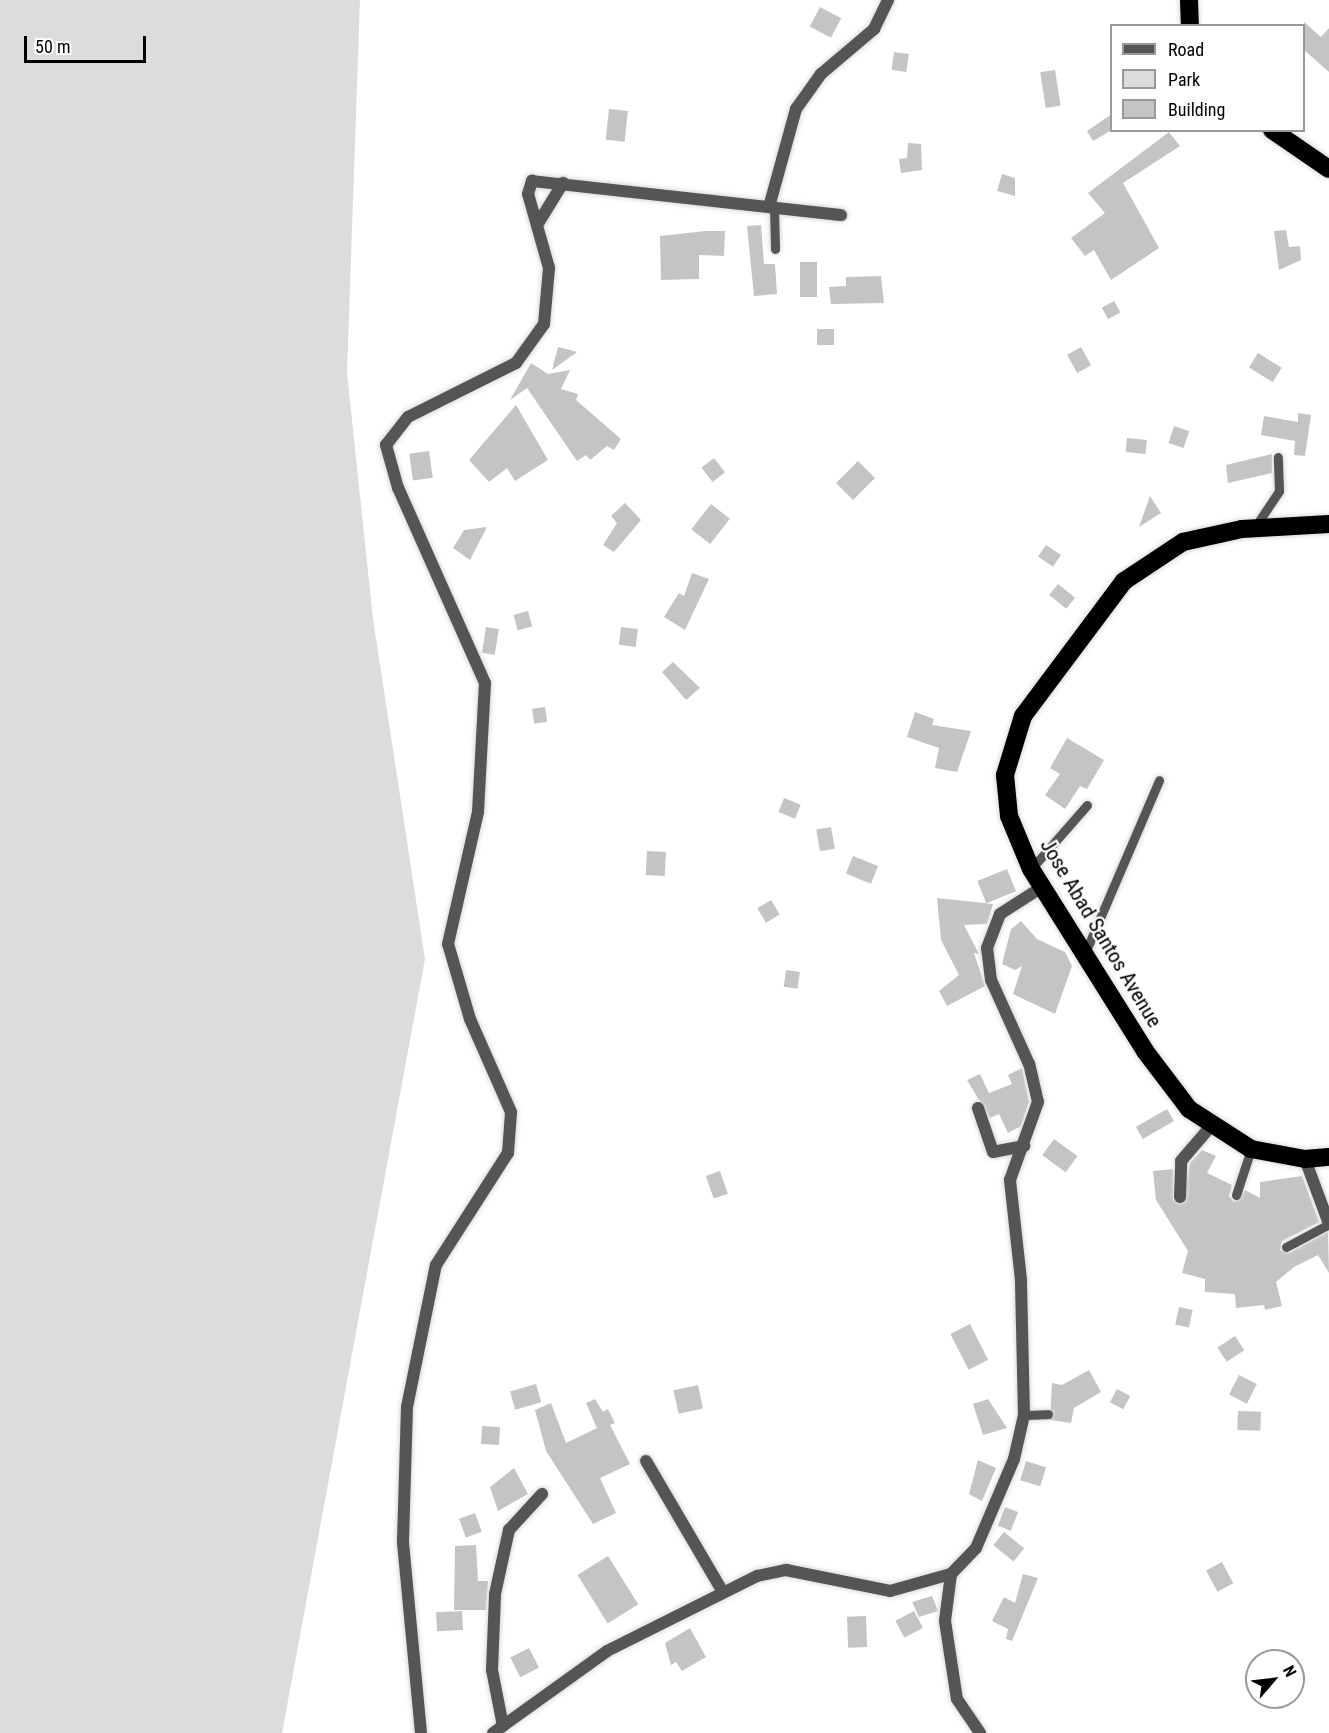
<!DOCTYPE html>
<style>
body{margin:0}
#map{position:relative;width:1329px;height:1733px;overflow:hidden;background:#fff;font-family:"Roboto Condensed",sans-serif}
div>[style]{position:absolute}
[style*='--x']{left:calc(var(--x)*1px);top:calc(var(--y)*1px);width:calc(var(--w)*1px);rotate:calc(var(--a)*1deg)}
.green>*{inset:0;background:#dcdcdc}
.building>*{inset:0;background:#c4c4c4;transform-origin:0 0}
.roads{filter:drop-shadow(0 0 2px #dbdbdb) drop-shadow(0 0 2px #dbdbdb)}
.lane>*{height:9px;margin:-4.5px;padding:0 4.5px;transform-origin:4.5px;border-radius:4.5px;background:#555}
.street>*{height:12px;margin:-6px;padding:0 6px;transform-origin:6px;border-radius:6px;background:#555}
.highway>*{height:18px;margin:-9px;padding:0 9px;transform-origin:9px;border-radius:9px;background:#000}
span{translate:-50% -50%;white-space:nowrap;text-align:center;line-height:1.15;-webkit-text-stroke:4.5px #fff;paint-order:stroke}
.street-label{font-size:21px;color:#000}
.legend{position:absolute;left:1110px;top:24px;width:195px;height:108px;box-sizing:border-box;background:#fff;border:2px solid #999;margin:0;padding:8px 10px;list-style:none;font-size:18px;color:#000}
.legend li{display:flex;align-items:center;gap:12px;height:30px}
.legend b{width:30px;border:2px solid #999}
.north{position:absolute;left:1245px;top:1649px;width:60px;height:60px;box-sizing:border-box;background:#fff;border:2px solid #999;border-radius:50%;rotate:62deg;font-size:16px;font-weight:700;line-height:24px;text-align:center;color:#000}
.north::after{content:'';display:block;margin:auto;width:21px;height:27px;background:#000;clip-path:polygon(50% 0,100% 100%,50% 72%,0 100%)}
.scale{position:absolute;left:24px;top:36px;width:122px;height:27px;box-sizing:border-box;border:3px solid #000;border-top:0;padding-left:8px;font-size:18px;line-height:21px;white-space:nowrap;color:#000;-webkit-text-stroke:4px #fff;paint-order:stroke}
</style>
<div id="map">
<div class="green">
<div style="clip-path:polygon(0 0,360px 0,347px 373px,373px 619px,425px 959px,282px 1733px,0 1733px)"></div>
</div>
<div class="building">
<div style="left:820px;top:7px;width:24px;height:22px;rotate:28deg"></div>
<div style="clip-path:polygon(1304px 22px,1321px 37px,1329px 28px,1329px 72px,1304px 50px)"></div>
<div style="left:894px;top:52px;width:15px;height:18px;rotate:8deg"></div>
<div style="left:1055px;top:70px;width:36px;height:15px;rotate:81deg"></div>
<div style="left:609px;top:109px;width:19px;height:31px;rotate:6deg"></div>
<div style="clip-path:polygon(1112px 114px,1112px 130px,1093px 141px,1087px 131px)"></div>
<div style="clip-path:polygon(1169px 132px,1180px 146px,1123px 183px,1159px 248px,1111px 280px,1094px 250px,1085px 256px,1071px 238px,1105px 213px,1088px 193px)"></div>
<div style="clip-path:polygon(908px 143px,921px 144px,922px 170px,901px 173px,899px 159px,907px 158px)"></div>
<div style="clip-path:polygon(1002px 174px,1015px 178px,1015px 196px,997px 191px)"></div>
<div style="clip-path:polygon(761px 225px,764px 264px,775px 264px,777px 294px,754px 296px,747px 226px)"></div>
<div style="clip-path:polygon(1286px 230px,1289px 247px,1300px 246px,1301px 260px,1279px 270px,1274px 231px)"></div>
<div style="clip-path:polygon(706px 231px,725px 231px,724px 256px,699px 255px,699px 279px,661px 280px,660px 236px)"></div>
<div style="left:800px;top:262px;width:17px;height:35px"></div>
<div style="clip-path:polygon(881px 276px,884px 303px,831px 304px,829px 287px,846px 286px,846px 277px)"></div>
<div style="left:1114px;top:301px;width:13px;height:14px;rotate:61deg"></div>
<div style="left:817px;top:329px;width:17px;height:16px"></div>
<div style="clip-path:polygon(558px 347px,577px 352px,552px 370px)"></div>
<div style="left:1081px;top:347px;width:21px;height:16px;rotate:61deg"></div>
<div style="left:1258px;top:353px;width:28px;height:17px;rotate:32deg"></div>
<div style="clip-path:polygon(531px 363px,548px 374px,570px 370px,561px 389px,578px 394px,576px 400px,621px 439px,614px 450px,607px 446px,590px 460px,586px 455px,577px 461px,527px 388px,510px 400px)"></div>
<div style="clip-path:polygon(516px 405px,548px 460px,515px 481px,507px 468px,489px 482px,469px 460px)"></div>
<div style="clip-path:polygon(1298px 413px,1311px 415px,1305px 456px,1294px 455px,1295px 441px,1261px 435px,1264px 416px,1298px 422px)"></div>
<div style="left:1174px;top:426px;width:16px;height:18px;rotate:18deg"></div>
<div style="left:1127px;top:438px;width:20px;height:14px;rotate:6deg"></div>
<div style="left:429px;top:451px;width:27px;height:20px;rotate:82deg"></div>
<div style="clip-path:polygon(1272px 454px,1272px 473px,1228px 483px,1226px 465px)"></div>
<div style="left:714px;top:458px;width:18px;height:16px;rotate:52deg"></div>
<div style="left:858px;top:461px;width:24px;height:31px;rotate:45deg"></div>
<div style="clip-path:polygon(1150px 496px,1161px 513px,1139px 527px)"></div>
<div style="clip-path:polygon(625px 503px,641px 520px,614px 552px,603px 545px,617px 523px,611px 516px)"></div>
<div style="left:711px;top:504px;width:24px;height:32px;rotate:38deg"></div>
<div style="clip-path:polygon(487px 527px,470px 560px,453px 548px,464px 530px)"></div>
<div style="left:1046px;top:545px;width:18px;height:14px;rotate:34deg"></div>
<div style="clip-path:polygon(692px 573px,709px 579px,685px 630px,664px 617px,679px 593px,684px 596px)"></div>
<div style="left:1058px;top:584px;width:22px;height:14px;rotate:39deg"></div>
<div style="left:528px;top:611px;width:16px;height:15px;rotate:75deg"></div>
<div style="left:486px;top:627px;width:13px;height:26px;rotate:9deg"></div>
<div style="left:621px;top:627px;width:17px;height:18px;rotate:7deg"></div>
<div style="clip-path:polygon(673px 662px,700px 688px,686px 700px,662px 672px)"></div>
<div style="left:545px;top:707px;width:15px;height:13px;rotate:82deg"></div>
<div style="clip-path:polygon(915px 712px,934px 719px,932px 725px,971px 731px,957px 772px,935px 768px,939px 748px,907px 737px)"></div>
<div style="clip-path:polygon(1067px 738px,1104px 760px,1087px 789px,1080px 786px,1065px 809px,1045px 795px,1060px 774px,1050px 768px)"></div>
<div style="left:784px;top:798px;width:18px;height:15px;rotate:22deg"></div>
<div style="left:831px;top:827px;width:22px;height:15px;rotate:80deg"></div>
<div style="left:647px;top:851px;width:19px;height:24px;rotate:3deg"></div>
<div style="left:853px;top:856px;width:27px;height:19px;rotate:22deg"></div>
<div style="left:1007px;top:869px;width:24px;height:32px;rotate:68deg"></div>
<div style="clip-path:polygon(937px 898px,993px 904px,987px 924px,964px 925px,979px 954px,974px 953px,985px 986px,947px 1006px,939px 991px,959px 975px,941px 940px)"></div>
<div style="left:771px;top:900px;width:17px;height:16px;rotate:59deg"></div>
<div style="clip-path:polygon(1021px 921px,1037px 939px,1065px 952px,1072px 966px,1055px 1014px,1013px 994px,1022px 966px,1015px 970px,1002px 964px,1011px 929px)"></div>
<div style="left:786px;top:970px;width:14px;height:17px;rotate:8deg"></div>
<div style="clip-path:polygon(1022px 1068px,1029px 1102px,1021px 1126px,1008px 1133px,999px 1114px,990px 1118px,967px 1080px,980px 1074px,989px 1093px,1012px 1084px,1008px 1075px)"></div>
<div style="left:1167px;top:1109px;width:14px;height:36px;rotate:60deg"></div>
<div style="left:1054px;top:1139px;width:29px;height:20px;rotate:36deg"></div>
<div style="clip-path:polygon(1202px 1150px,1216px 1156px,1207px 1173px,1232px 1185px,1229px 1196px,1234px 1202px,1245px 1190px,1260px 1198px,1260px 1182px,1302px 1176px,1319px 1222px,1282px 1241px,1280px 1250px,1289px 1253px,1328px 1232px,1329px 1273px,1318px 1255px,1294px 1267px,1276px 1282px,1282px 1306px,1265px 1310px,1264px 1305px,1236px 1308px,1235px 1294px,1205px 1292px,1205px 1279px,1182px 1273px,1188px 1251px,1156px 1200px,1153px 1171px,1173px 1169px,1173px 1200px,1183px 1204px,1190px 1163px)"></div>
<div style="left:720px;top:1171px;width:24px;height:15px;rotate:71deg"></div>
<div style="left:1179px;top:1307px;width:14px;height:18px;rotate:12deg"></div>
<div style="left:970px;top:1324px;width:40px;height:22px;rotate:63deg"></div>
<div style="left:1235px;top:1336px;width:17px;height:21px;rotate:57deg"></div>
<div style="clip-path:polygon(1089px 1370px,1101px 1392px,1074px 1408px,1071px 1423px,1050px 1420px,1052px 1383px,1062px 1385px)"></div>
<div style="left:1239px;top:1375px;width:20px;height:22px;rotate:27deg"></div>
<div style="left:536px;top:1384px;width:19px;height:27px;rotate:74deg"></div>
<div style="left:698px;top:1385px;width:24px;height:25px;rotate:78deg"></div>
<div style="left:1117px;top:1389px;width:15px;height:15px;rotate:28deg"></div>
<div style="clip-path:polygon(595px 1399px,603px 1412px,608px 1409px,615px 1423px,610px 1425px,630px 1464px,600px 1478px,616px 1513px,593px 1524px,546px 1451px,535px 1410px,551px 1403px,566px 1443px,597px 1428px,586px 1403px)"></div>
<div style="clip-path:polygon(988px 1399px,1007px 1428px,983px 1435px,973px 1404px)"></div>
<div style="left:1238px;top:1411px;width:23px;height:19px;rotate:2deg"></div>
<div style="left:482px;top:1426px;width:18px;height:18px;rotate:3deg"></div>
<div style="clip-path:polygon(978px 1460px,996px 1468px,982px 1501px,969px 1494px)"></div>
<div style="left:1026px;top:1461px;width:21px;height:20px;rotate:17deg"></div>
<div style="clip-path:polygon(514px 1468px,528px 1494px,498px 1511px,490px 1487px)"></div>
<div style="left:1005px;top:1507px;width:14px;height:20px;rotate:21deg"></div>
<div style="left:475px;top:1513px;width:20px;height:17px;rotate:70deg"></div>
<div style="left:1004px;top:1532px;width:26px;height:17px;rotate:39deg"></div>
<div style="clip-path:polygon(476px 1545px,478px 1581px,488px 1581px,486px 1610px,454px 1610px,455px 1546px)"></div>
<div style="left:608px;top:1556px;width:57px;height:36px;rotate:58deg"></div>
<div style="left:1222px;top:1562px;width:24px;height:18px;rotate:62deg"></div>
<div style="clip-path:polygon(1023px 1574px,1038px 1578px,1012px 1641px,1006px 1639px,1008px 1629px,992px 1621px,1004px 1597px,1015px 1603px)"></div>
<div style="clip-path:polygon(932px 1596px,938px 1611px,919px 1617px,912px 1602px)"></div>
<div style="left:462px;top:1611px;width:19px;height:26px;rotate:87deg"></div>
<div style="left:914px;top:1611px;width:19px;height:21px;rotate:62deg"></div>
<div style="left:866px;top:1616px;width:31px;height:19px;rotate:88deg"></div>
<div style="clip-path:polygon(690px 1628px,706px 1657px,682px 1671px,676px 1662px,671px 1665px,665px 1643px)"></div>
<div style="left:529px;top:1648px;width:22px;height:21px;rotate:63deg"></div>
</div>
<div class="roads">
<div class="lane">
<div style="--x:774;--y:207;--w:42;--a:88.6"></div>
<div style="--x:1255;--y:527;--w:43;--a:-56.3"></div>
<div style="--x:1279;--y:491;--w:34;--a:-92"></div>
<div style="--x:1031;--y:869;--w:85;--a:-48.8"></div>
<div style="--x:1085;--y:953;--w:188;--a:-66.8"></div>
<div style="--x:1236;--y:1195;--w:48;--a:-71.9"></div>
<div style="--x:1286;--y:1247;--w:49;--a:-28.1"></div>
<div style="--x:1024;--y:1415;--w:24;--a:-2"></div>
</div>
<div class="street">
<div style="--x:769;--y:207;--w:102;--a:-74.6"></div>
<div style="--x:796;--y:109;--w:43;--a:-54.5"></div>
<div style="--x:821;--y:74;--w:70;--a:-40.3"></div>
<div style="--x:874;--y:29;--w:32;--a:-64"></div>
<div style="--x:539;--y:222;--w:46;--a:-58.4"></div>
<div style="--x:978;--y:1108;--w:46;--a:71.2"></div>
<div style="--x:993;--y:1152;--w:32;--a:-11"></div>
<div style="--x:1305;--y:1159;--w:69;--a:69.7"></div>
<div style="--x:1180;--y:1197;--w:36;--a:-88"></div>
<div style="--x:1181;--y:1161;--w:46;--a:-49.4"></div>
<div style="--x:646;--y:1461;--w:152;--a:59.6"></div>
<div style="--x:951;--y:1574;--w:47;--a:97.3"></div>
<div style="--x:945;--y:1621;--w:79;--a:81.3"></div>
<div style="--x:957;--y:1699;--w:41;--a:55.9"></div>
<div style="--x:503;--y:1726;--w:57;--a:-101.1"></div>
<div style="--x:492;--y:1670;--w:76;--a:-87.7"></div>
<div style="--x:495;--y:1594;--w:66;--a:-77.7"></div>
<div style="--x:509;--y:1530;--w:49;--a:-47.5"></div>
<div style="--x:421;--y:1733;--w:193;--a:-95.4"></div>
<div style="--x:403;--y:1541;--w:134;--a:-88.3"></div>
<div style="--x:407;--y:1407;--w:145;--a:-78.5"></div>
<div style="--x:436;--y:1265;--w:133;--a:-57.3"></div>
<div style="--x:508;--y:1153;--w:41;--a:-85.8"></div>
<div style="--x:511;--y:1112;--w:102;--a:-113.8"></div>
<div style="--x:470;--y:1019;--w:78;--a:-106.3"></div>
<div style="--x:448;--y:944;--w:135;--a:-77.2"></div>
<div style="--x:478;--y:812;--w:129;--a:-86.9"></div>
<div style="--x:485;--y:683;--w:214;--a:-114"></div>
<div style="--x:398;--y:488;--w:45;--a:-105.6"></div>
<div style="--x:386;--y:445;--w:36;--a:-52"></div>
<div style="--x:408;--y:417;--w:121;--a:-26.6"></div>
<div style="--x:516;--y:363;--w:48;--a:-54.3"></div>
<div style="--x:544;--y:324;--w:56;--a:-84.9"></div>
<div style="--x:549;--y:268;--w:77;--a:-105.8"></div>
<div style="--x:528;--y:194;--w:14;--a:-73"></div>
<div style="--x:532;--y:181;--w:311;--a:6.3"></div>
<div style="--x:493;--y:1733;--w:140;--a:-35.7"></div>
<div style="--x:607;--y:1651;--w:168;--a:-26.6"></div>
<div style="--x:757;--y:1576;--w:30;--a:-12"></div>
<div style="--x:786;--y:1570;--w:106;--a:11.4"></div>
<div style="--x:890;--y:1591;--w:63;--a:-15.6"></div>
<div style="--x:951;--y:1574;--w:36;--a:-46"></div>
<div style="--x:976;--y:1548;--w:97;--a:-66.9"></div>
<div style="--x:1014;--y:1459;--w:45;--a:-77.2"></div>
<div style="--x:1024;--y:1415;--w:135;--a:-91.3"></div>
<div style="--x:1021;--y:1280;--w:101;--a:-96.3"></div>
<div style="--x:1010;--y:1180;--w:83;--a:-70.3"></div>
<div style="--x:1038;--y:1102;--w:39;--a:-103"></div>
<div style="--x:1029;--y:1064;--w:92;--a:-114.3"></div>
<div style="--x:991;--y:980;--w:32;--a:-97"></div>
<div style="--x:987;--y:948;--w:36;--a:-69"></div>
<div style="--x:1000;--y:914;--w:50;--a:-32.7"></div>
</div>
<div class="highway">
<div style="--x:1189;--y:0;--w:26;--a:88"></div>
<div style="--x:1272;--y:130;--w:69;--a:34.4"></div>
<div style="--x:1329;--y:524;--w:87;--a:176.7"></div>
<div style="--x:1242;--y:529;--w:60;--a:167.6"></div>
<div style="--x:1183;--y:542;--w:71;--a:146.5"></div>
<div style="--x:1124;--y:581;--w:169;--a:126.8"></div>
<div style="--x:1023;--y:716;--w:62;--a:107"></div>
<div style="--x:1005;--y:775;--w:41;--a:84.4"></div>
<div style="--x:1009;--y:816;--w:57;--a:67.5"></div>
<div style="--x:1031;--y:869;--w:215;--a:57.9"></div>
<div style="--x:1145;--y:1051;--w:73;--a:52.8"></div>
<div style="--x:1189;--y:1109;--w:74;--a:32.8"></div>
<div style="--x:1251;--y:1149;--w:55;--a:10.5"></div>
<div style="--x:1305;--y:1159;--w:24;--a:-5"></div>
</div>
</div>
<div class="street-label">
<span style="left:1101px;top:933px;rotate:59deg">Jose Abad Santos Avenue</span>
</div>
<ul class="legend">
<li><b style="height:8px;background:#555"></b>Road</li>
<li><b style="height:16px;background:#dcdcdc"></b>Park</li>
<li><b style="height:16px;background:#c4c4c4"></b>Building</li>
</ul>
<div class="north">N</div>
<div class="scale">50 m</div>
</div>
